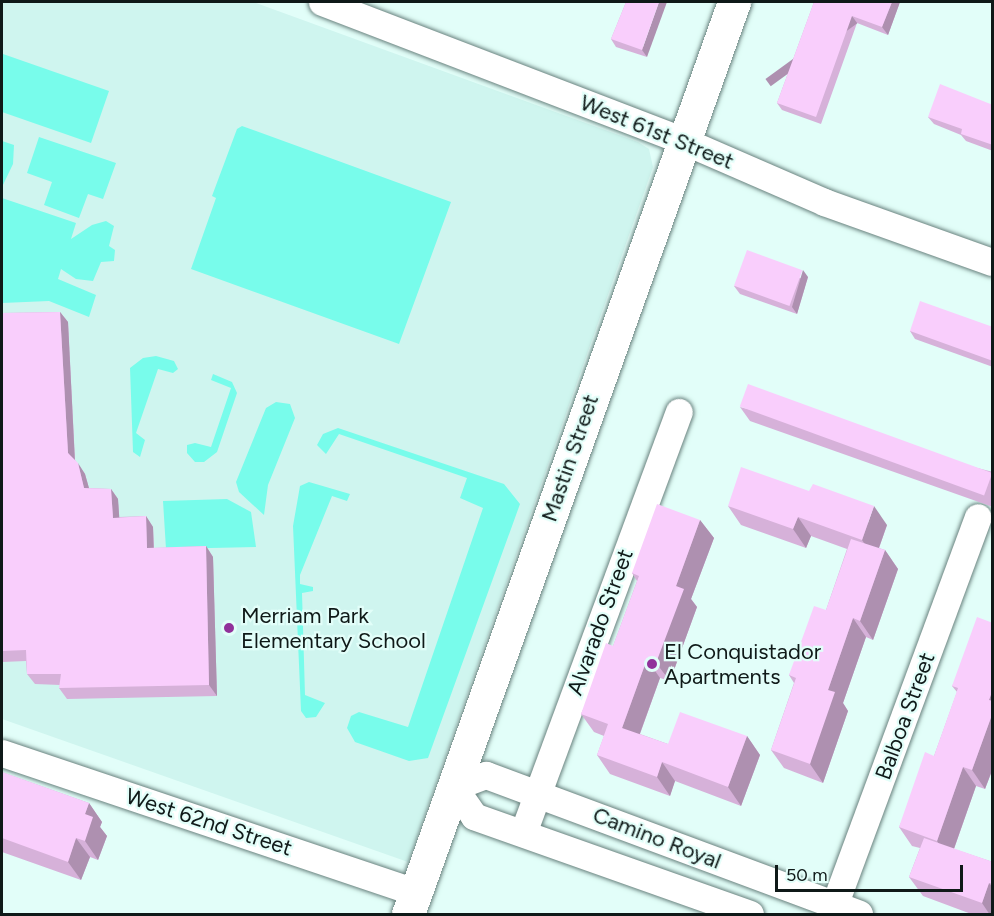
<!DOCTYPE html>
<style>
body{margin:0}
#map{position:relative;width:994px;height:916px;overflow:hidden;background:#e2fef9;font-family:Figtree,sans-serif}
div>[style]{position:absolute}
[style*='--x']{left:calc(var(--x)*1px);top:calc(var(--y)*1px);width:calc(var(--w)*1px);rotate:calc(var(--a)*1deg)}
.built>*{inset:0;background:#cff5ef}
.green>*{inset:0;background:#78fceb}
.roads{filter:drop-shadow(0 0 2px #69827e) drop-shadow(0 0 2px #69827e)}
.street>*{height:27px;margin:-13.5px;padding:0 13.5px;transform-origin:13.5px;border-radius:13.5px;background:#fff}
.secondary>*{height:33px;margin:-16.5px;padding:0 16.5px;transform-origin:16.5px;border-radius:16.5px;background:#fff}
.wall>*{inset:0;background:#d6b1d9}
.shaded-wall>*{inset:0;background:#ae90b0;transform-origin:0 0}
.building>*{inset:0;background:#f9cefc;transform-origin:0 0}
.dots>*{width:16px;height:16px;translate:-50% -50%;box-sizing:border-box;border:3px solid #e2fef9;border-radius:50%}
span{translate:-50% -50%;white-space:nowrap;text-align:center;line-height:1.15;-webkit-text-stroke:4.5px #e2fef9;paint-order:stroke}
.street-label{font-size:22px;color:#0f1918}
.poi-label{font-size:22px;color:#0f1918}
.left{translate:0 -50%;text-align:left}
.frame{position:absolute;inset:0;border:3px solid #0f1918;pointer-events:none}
.scale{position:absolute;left:775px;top:865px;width:188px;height:27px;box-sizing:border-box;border:3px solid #0f1918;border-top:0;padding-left:8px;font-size:18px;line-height:21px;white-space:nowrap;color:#0f1918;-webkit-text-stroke:4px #e2fef9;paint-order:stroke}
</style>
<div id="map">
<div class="built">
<div style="clip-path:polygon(2px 2px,253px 2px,638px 142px,649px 149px,653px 167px,408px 862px,2px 719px)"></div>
</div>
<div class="green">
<div style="clip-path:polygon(3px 54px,109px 91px,91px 143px,2px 112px)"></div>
<div style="clip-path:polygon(242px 126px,451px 202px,399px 344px,191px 269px,216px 198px,212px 196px,237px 129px)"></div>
<div style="clip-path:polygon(39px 137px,116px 163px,103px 199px,88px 194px,79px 218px,44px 205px,52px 182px,27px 173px)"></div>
<div style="clip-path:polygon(2px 141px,14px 145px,13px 164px,2px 187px)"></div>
<div style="clip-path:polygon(2px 198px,76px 223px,71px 239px,92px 225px,106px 221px,114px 226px,109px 246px,115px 250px,114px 261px,101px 262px,93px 281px,76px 279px,61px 269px,58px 279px,96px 295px,89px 317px,49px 301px,2px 303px)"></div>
<div style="clip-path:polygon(156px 356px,174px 361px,178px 369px,173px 373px,158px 369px,136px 433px,145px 440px,140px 457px,133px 452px,130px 368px,143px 358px)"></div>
<div style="clip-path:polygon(213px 374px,232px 382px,237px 393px,217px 452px,204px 462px,195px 462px,187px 453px,187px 445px,195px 443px,211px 447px,231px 388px,211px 380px)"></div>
<div style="clip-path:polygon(276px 402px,290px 404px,295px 418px,268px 485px,264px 515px,239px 492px,236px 482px,266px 408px)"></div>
<div style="clip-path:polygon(338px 428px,504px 484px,520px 504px,428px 758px,409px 761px,355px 742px,347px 728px,351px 716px,359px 712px,408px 727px,483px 508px,460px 498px,467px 478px,339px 434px,326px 454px,317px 445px,323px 434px)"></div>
<div style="clip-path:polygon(309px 482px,350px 494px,347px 501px,332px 496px,300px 575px,300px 584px,313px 587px,313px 591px,302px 593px,305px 695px,325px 703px,316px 717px,306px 718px,301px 711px,293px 526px,300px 486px)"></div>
<div style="clip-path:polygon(227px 499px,251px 512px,256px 547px,166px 549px,163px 501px)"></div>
</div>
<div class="roads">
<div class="street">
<div style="--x:322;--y:2;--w:388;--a:21"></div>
<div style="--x:684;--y:141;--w:153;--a:23.5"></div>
<div style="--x:824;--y:202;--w:178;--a:19.7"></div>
<div style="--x:2;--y:753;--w:436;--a:18.6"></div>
<div style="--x:523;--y:833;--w:449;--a:-69.7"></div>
<div style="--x:750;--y:914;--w:293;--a:-160.5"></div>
<div style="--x:474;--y:816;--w:35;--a:-125"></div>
<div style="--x:454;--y:787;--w:34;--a:-21"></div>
<div style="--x:486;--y:775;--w:398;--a:20.4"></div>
<div style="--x:831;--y:914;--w:423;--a:-69.7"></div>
</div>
<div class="secondary">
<div style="--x:408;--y:914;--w:969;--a:-70.33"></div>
</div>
</div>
<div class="wall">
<div style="clip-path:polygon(626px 2px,647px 57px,616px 47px,611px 39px)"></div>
<div style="clip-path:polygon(814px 2px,900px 2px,888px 35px,857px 23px,821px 124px,782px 110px,777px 103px)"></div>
<div style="clip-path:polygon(993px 105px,993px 151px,966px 141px,961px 135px,934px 124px,928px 117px)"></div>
<div style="clip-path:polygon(808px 277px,797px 314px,740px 294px,734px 286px)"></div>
<div style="clip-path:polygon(60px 312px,68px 322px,75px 460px,85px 474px,89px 488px,111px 489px,118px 499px,119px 517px,146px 516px,153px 527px,154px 548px,206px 546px,213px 557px,217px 696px,67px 699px,59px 688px,60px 685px,35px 684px,27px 674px,26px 661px,2px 662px,2px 313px)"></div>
<div style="clip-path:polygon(993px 327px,993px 367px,915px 339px,910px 331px)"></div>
<div style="clip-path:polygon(740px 407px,993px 472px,993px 507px,750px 421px)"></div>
<div style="clip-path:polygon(728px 506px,887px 525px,879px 548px,885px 550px,898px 569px,873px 640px,866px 637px,843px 703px,848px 711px,823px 783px,784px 768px,771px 750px,794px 683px,789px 675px,826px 610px,847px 549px,811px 536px,806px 548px,741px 525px)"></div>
<div style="clip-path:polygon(700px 520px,714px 538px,691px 599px,697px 607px,670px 681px,660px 678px,640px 734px,668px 744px,747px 736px,760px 755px,741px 806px,675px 781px,670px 796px,610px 774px,597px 755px,604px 736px,594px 732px,581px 714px,613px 646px,637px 581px,632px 573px)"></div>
<div style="clip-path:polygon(993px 623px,993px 768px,985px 789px,976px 786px,954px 849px,993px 862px,993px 915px,974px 915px,923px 896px,909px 877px,920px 848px,912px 846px,899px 827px,934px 756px,957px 692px,952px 686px)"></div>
<div style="clip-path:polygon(2px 772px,89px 803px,102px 822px,100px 827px,107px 836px,98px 860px,90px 857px,81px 880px,2px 852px)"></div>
</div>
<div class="shaded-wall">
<div style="clip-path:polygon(659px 2px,667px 2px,647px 57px,642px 50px)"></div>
<div style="clip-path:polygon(892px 2px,900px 2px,888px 35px,882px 27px)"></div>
<div style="left:852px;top:16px;width:9px;height:107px;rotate:54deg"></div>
<div style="clip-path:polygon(803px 270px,808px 277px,797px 314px,792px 307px)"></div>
<div style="clip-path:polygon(60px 312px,68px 322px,75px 463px,68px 453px)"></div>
<div style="clip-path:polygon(78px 463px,85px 474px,92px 499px,84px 488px)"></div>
<div style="clip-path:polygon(111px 489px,118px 499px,120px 528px,113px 518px)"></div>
<div style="clip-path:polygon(874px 506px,887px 525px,875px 559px,862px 540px)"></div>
<div style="clip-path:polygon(146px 516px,153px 527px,154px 559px,147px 548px)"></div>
<div style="clip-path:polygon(798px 517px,811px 536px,806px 548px,793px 529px)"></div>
<div style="clip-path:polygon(700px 520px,714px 538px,691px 599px,697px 607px,670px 681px,656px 663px,676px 586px)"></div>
<div style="clip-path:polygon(206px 546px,213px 557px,217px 696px,209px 685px)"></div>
<div style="clip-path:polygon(885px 550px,898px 569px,873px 640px,860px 621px)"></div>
<div style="clip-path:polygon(853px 618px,866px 637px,843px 703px,848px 711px,823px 783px,810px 764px,828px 690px)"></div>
<div style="clip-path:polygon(647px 659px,660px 678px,635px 747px,622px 728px)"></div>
<div style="clip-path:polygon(993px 689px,993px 706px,989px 700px)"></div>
<div style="clip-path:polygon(993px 712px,993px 768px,985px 789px,972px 770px)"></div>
<div style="clip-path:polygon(747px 736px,760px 755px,741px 806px,728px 787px)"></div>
<div style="clip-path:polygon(662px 762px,675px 781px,670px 796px,657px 777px)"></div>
<div style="clip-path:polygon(963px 767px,976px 786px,950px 860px,937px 841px)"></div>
<div style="clip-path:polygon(89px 803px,102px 822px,100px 827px,107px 836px,98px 860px,85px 841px,85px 814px)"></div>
<div style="clip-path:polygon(76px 838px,90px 857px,81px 880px,68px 862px)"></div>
<div style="clip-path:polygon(989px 883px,993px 888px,993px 915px,990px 915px,982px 903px)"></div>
</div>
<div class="building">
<div style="clip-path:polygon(626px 2px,659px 2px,642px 50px,611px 39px)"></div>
<div style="clip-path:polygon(814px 2px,892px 2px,882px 27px,852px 16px,816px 117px,777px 103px)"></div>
<div style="clip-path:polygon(940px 84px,993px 105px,993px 145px,961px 134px,962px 129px,928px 117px)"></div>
<div style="left:747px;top:250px;width:59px;height:38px;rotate:20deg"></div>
<div style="clip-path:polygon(920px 301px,993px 327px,993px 361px,910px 331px)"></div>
<div style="clip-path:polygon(60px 312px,68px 453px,78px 463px,84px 488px,111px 489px,113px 518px,146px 516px,147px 548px,206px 546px,209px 685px,59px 688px,61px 674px,27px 674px,26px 650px,2px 651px,2px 313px)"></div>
<div style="left:748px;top:384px;width:260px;height:24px;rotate:20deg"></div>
<div style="clip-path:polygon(741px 467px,809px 491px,813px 484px,874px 506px,862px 540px,798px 517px,793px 529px,728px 506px)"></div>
<div style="clip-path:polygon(657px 504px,700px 520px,676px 586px,684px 589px,656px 663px,647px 659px,622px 728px,668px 744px,680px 712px,747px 736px,728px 787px,662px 762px,657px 777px,597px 755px,608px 724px,581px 714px,606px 643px,613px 646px,639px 576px,632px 573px)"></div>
<div style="clip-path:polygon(851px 539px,885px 550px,860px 621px,853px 618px,828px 690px,835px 692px,810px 764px,771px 750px,796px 678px,789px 675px,814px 606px,826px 610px)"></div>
<div style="clip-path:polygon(977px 617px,993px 623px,993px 689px,989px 700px,993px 701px,993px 712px,972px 770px,963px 767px,937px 841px,899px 827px,925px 752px,934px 756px,958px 688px,952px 686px)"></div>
<div style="clip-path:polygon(2px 772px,89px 803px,85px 814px,93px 817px,85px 841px,76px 838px,68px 862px,2px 838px)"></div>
<div style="clip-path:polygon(924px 838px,993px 862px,993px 884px,989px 883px,982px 903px,909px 877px)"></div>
</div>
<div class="dots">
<div style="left:229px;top:628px;background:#91319a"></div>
<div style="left:652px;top:664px;background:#91319a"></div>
</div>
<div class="street-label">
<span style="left:657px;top:132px;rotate:22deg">West 61st Street</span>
<span style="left:570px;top:458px;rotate:-71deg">Mastin Street</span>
<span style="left:600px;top:622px;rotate:-70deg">Alvarado Street</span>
<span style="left:905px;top:716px;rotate:-70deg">Balboa Street</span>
<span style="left:209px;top:822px;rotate:18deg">West 62nd Street</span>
<span style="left:657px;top:838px;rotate:21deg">Camino Royal</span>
</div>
<div class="poi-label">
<span class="left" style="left:241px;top:628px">Merriam Park<br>Elementary School</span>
<span class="left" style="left:664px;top:664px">El Conquistador<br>Apartments</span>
</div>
<div class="frame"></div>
<div class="scale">50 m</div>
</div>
